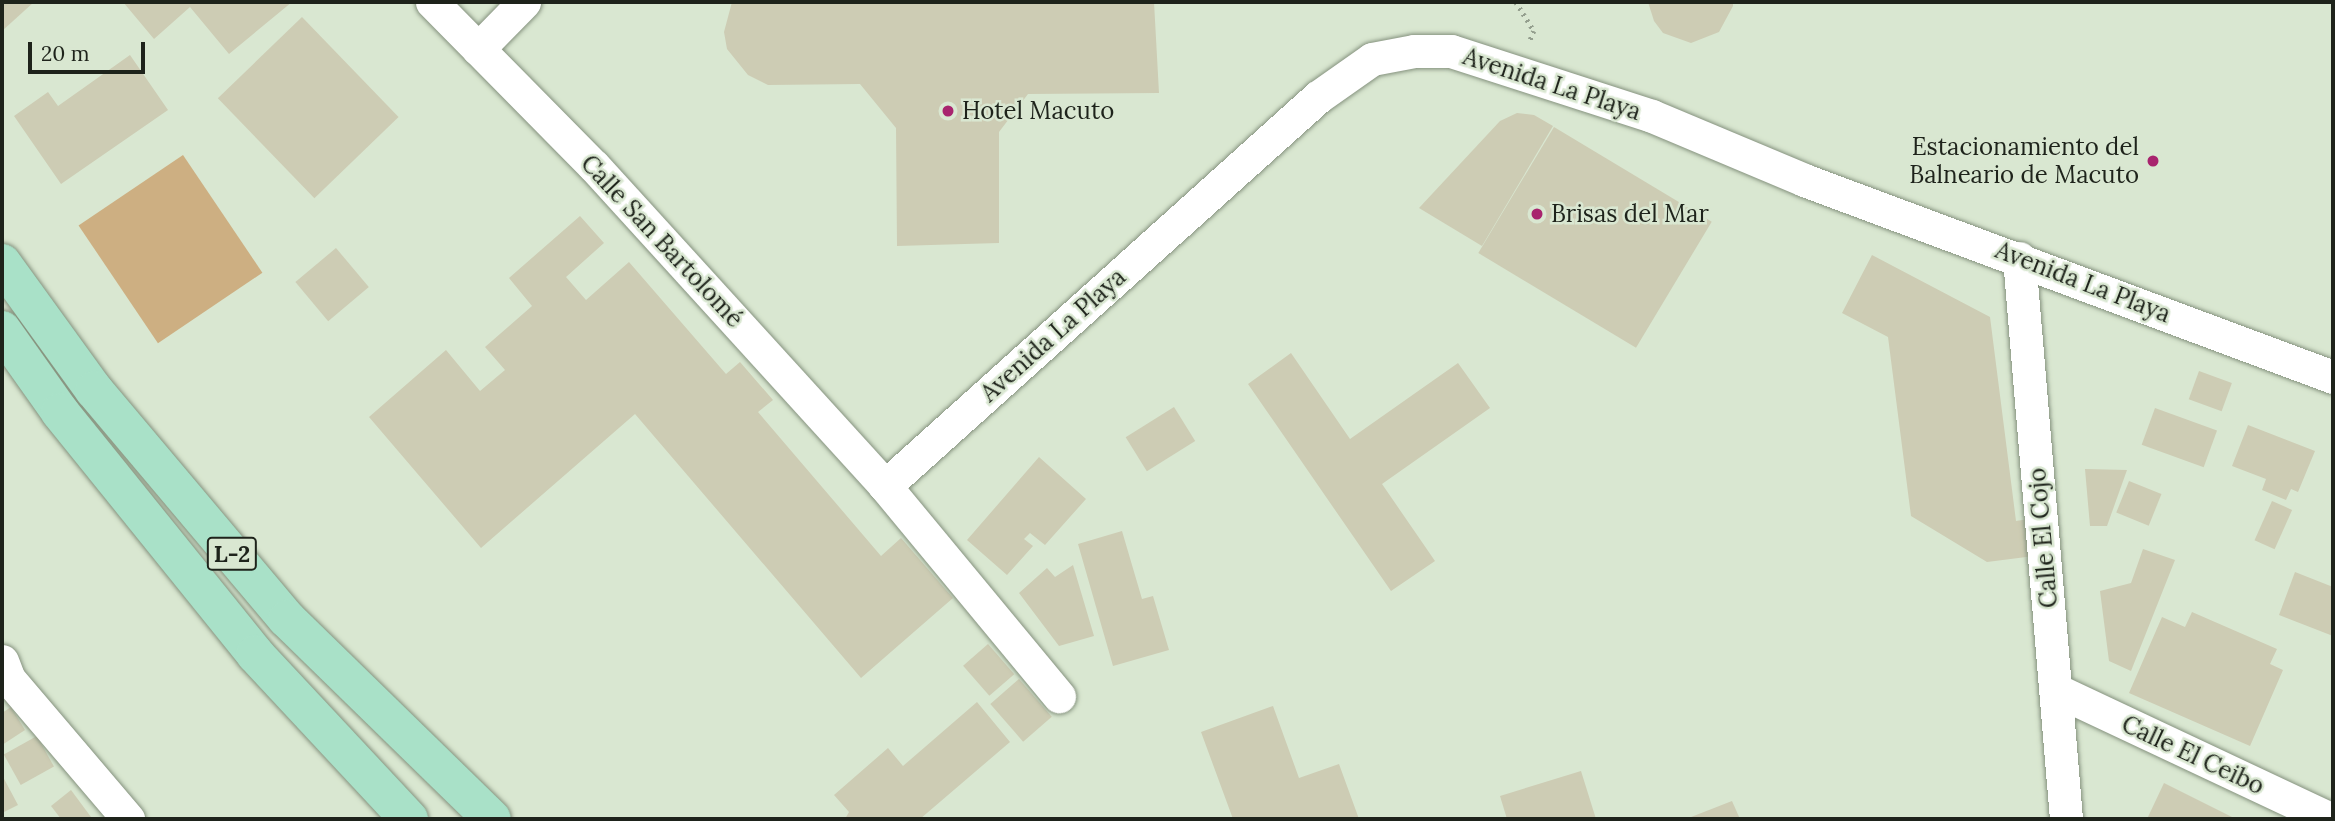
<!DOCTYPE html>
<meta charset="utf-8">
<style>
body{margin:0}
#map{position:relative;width:2335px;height:821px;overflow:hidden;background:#d9e7d1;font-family:Lora,serif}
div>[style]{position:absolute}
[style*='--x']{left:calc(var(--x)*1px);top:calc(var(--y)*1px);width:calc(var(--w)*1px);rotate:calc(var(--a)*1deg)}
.green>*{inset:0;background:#cdaf82;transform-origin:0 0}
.building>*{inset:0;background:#cdccb4;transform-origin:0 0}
.path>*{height:4.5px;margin-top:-2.25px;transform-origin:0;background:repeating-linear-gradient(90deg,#949f8e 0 2px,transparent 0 7px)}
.roads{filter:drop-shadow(0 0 2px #85927e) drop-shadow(0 0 2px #85927e)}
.minor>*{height:33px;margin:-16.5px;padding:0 16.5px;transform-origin:16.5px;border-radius:16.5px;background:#fff}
.primary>*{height:38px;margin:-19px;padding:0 19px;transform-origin:19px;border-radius:19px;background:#a9e1c8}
.dots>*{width:19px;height:19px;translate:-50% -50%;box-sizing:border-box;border:4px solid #d9e7d1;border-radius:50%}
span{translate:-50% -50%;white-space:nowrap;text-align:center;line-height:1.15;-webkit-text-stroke:5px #d9e7d1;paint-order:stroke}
.shield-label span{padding:2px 5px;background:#d9e7d1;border:2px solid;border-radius:5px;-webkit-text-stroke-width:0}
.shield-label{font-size:23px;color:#1e231b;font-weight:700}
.street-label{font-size:24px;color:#1e231b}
.poi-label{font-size:24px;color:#1e231b}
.left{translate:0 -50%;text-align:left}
.right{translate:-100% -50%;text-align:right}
.frame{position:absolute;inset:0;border:4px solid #1e231b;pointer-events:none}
.scale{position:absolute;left:28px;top:42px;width:117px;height:32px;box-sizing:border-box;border:4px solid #1e231b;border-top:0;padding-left:9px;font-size:21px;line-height:24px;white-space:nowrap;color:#1e231b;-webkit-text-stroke:5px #d9e7d1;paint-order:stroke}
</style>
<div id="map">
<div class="green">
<div style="left:183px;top:155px;width:142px;height:126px;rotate:56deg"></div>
</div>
<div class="building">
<div style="clip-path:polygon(2px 2px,34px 2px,2px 31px)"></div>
<div style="clip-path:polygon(123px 2px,292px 2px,229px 54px,190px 7px,154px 39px)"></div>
<div style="clip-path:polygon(732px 2px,1154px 2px,1159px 93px,1028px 94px,999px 132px,999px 243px,897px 246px,896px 128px,860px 84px,768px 85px,748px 75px,727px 49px,724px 32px)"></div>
<div style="clip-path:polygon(1648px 2px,1733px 2px,1733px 6px,1719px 32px,1691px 43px,1663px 33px,1654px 21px)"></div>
<div style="left:302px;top:17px;width:139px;height:117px;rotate:46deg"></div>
<div style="clip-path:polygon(130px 55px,168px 110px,61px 184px,14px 116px,48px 92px,58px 106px)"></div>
<div style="clip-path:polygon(1517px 113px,1534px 115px,1553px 126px,1482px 246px,1419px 208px,1500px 121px)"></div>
<div style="left:1554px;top:127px;width:184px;height:147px;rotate:31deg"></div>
<div style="clip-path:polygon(580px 216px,604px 243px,566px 277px,586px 300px,629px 262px,726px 374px,740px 362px,773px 400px,758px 412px,881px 556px,901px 538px,953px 598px,861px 678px,635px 414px,481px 548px,369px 417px,446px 350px,480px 391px,505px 370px,485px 347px,532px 306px,509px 278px)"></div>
<div style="left:336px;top:248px;width:51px;height:53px;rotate:50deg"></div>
<div style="clip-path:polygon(1872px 255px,1990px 317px,2016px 521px,2029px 519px,2034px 556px,1987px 562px,1911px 516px,1888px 337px,1842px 313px)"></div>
<div style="clip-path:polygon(1291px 353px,1350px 439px,1458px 363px,1490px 408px,1382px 484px,1435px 561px,1391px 591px,1248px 384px)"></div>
<div style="left:2199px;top:371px;width:35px;height:30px;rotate:20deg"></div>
<div style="left:1174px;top:407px;width:40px;height:57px;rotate:58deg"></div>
<div style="left:2155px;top:408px;width:66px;height:39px;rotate:20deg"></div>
<div style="clip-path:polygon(2248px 425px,2315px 451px,2298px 492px,2291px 489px,2286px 500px,2262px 490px,2266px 479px,2232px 466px)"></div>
<div style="clip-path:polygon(1039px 457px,1086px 499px,1045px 545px,1030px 533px,1024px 539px,1033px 546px,1007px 575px,967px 540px)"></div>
<div style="clip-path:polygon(2085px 469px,2127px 470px,2107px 526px,2090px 526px)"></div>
<div style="left:2129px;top:481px;width:35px;height:34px;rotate:22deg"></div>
<div style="left:2272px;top:501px;width:22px;height:43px;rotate:24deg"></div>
<div style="clip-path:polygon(1122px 531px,1142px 599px,1153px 596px,1169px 650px,1113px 666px,1078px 544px)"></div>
<div style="clip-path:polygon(2143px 549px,2175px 560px,2131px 671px,2109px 661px,2100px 591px,2131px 583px)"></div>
<div style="clip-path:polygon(1073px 565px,1094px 636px,1059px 646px,1019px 593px,1047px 568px,1055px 577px)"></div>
<div style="clip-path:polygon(2295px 572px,2333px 587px,2333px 636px,2279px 615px)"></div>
<div style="clip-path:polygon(2192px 612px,2277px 649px,2270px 664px,2283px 670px,2250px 746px,2129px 693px,2162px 617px,2185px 627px)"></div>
<div style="left:988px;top:644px;width:40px;height:33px;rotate:49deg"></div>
<div style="left:1019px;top:679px;width:50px;height:38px;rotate:49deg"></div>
<div style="clip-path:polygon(977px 702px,1010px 742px,920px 819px,845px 819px,849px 812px,834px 795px,888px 748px,903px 766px)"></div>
<div style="clip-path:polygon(1273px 706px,1299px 778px,1339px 764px,1359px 819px,1233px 819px,1201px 732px)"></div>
<div style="clip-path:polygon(11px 707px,25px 730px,2px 745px,2px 713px)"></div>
<div style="left:37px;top:736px;width:35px;height:38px;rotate:61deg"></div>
<div style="clip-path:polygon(1581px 771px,1596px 819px,1507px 819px,1500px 796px)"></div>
<div style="clip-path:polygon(2px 775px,18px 805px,2px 813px)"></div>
<div style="clip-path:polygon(2164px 783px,2236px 819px,2147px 819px)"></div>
<div style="clip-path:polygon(71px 790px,91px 817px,88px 819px,61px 819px,51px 806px)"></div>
<div style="clip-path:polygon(1732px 801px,1740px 819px,1686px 819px)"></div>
</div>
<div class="path">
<div style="--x:1516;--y:2;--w:34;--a:58"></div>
<div style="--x:1534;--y:31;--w:11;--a:112"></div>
</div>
<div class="roads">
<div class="minor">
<div style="--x:432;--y:2;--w:231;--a:45.4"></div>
<div style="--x:594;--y:166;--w:433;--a:47.7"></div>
<div style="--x:885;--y:486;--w:273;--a:50.4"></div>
<div style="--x:478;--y:49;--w:66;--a:-45.6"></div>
<div style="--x:2019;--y:258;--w:563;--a:85.21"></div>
<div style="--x:885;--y:486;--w:582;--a:-41.94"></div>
<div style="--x:1318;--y:97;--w:66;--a:-35.1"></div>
<div style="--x:1372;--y:59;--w:43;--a:-10.8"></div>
<div style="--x:1414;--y:51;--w:37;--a:0"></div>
<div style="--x:1451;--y:51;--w:211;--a:17.9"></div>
<div style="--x:1652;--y:116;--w:165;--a:22.8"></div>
<div style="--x:1804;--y:180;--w:564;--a:20.43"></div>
<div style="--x:2;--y:661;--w:19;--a:69"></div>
<div style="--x:9;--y:679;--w:184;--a:49.6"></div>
<div style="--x:2056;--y:690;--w:303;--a:25.2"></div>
</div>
<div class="primary">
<div style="--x:2;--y:263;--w:157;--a:54.1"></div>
<div style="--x:94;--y:390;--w:299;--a:49.9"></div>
<div style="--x:287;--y:619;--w:286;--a:44.3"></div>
<div style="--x:2;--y:330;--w:100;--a:54.7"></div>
<div style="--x:60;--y:412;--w:311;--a:51.1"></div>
<div style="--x:255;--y:654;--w:226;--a:47"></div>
</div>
</div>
<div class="dots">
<div style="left:948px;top:111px;background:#a8246e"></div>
<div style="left:2153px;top:161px;background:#a8246e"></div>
<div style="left:1537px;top:214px;background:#a8246e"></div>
</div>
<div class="shield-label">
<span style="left:232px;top:554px">L-2</span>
</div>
<div class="street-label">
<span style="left:1552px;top:84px;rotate:18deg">Avenida La Playa</span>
<span style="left:662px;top:241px;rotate:47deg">Calle San Bartolomé</span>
<span style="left:2083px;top:282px;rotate:21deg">Avenida La Playa</span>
<span style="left:1053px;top:335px;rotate:-42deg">Avenida La Playa</span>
<span style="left:2043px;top:538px;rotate:-95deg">Calle El Cojo</span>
<span style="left:2193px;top:755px;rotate:25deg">Calle El Ceibo</span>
</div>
<div class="poi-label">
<span class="left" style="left:962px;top:111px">Hotel Macuto</span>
<span class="right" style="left:2139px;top:161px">Estacionamiento del<br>Balneario de Macuto</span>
<span class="left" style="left:1551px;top:214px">Brisas del Mar</span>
</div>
<div class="frame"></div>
<div class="scale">20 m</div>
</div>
